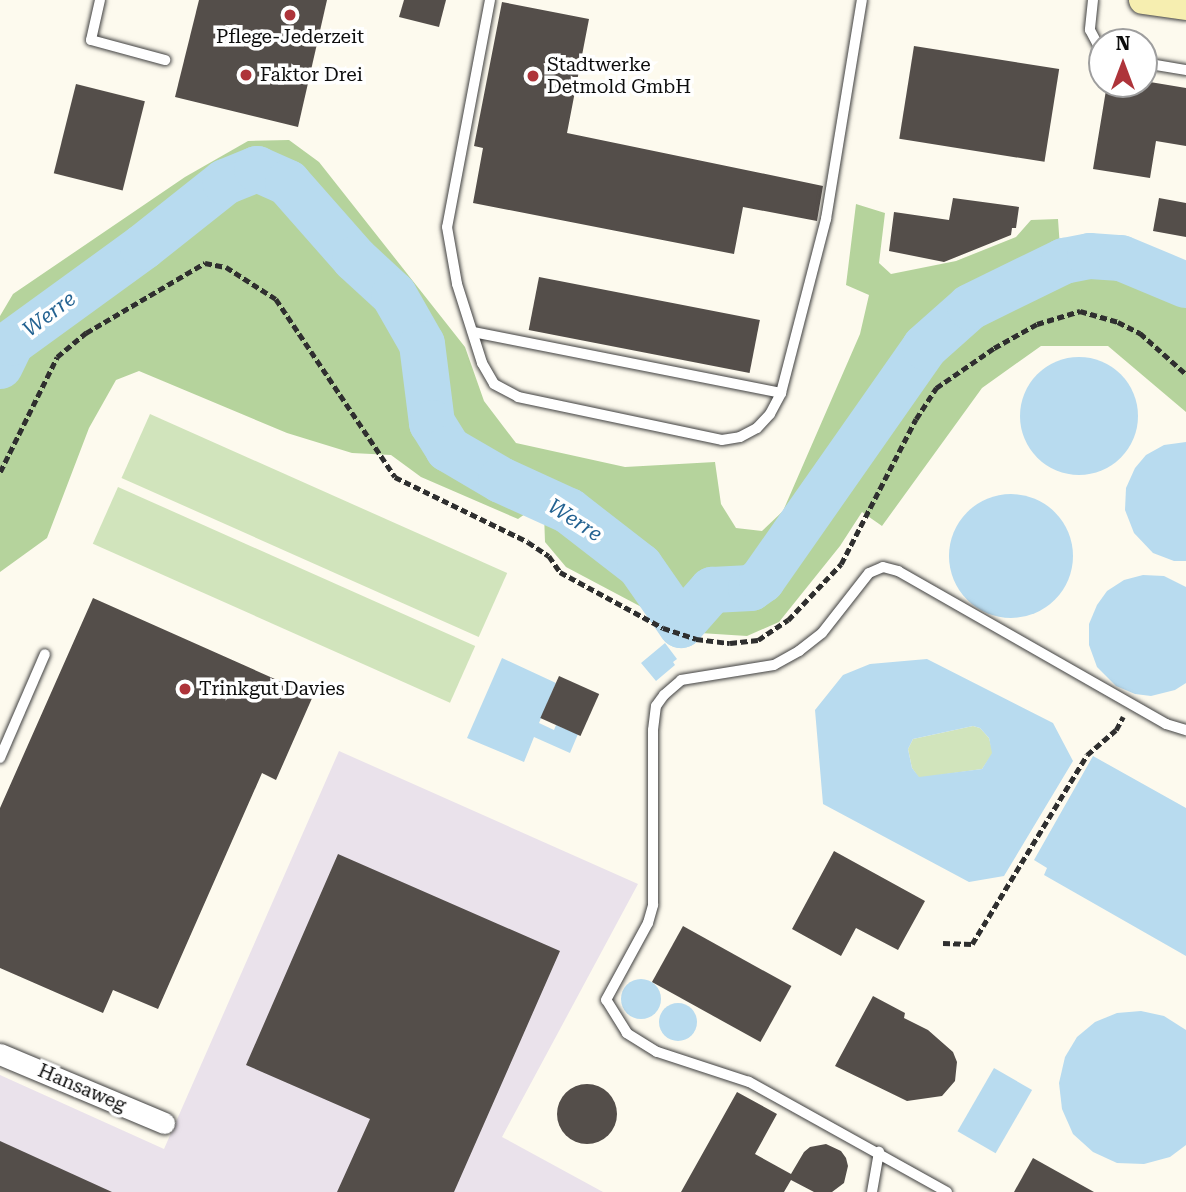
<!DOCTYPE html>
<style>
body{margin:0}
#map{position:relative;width:1186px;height:1192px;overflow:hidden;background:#fdfaee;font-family:"Roboto Serif",serif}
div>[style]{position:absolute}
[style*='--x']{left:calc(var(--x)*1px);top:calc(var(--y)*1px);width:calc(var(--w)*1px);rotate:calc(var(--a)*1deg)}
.industrial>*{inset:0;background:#eae2eb}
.green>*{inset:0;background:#d1e4bc;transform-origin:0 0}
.forest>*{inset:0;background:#b5d39c}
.water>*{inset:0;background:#b8dbef;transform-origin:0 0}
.round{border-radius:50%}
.river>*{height:46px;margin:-23px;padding:0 23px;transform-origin:23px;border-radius:23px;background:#b8dbef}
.building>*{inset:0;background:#544e4a;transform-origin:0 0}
.path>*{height:4.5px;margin-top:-2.25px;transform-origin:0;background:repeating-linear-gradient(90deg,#2f2f2f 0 7px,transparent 0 10.5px)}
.roads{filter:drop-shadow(0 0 2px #404040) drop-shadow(0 0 2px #404040)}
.lane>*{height:10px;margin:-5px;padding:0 5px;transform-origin:5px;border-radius:5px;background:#fff}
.street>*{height:21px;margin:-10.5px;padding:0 10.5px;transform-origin:10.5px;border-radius:10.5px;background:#fff}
.secondary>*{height:28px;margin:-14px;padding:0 14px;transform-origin:14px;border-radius:14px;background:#f6eeb0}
.dots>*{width:19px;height:19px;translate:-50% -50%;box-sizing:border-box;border:4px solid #fff;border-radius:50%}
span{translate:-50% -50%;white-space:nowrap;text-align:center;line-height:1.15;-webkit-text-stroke:7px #fff;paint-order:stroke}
.poi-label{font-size:19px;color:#0d0d0d}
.left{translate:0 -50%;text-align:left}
.street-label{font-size:19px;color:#0d0d0d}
.water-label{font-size:21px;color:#236291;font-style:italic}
.north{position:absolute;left:1088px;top:28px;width:70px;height:70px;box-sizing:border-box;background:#fff;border:2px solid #9e9e9e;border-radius:50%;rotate:0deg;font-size:19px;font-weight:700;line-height:28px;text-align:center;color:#0d0d0d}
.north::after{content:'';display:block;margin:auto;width:24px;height:32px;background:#ae343a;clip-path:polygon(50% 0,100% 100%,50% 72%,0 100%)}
</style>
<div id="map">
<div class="industrial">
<div style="clip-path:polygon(339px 751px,638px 884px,502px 1137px,603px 1192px,0 1192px,0 1075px,164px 1149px)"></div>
</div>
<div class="green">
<div style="left:150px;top:414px;width:391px;height:70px;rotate:24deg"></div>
<div style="left:118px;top:487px;width:391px;height:62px;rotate:24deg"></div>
<div style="clip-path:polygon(973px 726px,980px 728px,989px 738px,993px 753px,982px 769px,919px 778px,912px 768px,908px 749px,913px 739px)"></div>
</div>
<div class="forest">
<div style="clip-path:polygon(289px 140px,319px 162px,465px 347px,484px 401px,516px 443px,625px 467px,715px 462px,721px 504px,736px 528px,762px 531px,783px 511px,860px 334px,869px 295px,846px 285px,856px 204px,885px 213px,879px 263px,891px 274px,956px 261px,1016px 237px,1031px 220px,1058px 219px,1060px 248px,1095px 265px,1167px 288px,1186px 285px,1186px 412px,1108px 346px,1041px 346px,982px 388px,882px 526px,862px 512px,840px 546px,779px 622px,747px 636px,700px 633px,649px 611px,566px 567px,545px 542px,544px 514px,532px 509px,518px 519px,421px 477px,391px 455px,352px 453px,287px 433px,139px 371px,116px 380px,89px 428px,47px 538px,0 572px,0 316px,13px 294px,185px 177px,248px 141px)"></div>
</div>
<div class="water">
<div class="round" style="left:1020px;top:357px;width:118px;height:118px"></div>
<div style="clip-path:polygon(1186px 442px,1186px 561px,1174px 561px,1153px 553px,1134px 533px,1125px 510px,1126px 488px,1135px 468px,1146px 455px,1164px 445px)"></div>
<div class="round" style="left:949px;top:494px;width:124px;height:124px"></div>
<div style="clip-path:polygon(1143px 575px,1164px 576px,1186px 587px,1186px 683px,1175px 690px,1151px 696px,1135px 694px,1116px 686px,1097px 667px,1089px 645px,1089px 624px,1097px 605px,1107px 591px,1124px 580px)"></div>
<div style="clip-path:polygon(665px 643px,677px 659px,673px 662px,675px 665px,656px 681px,641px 663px)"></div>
<div style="clip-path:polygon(502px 658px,556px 683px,539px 723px,554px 730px,556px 725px,578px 734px,570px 753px,534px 737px,524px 762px,467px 738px)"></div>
<div style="clip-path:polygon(evenodd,927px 659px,1053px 723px,1073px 761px,1004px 876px,969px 882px,823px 804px,815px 710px,843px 675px,870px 664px,927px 659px,973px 726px,980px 728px,989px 738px,992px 753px,982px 769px,919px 777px,912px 768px,908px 749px,913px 739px,973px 726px)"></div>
<div style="clip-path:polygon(1093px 756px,1186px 808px,1186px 956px,1044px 875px,1047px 868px,1034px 860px)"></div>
<div class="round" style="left:621px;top:979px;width:40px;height:40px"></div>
<div class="round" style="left:659px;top:1003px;width:38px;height:38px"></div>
<div style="clip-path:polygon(1141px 1011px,1164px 1016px,1186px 1030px,1186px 1145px,1170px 1157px,1144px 1164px,1117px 1163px,1093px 1152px,1073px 1134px,1062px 1109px,1059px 1083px,1065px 1057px,1077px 1037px,1095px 1022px,1117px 1013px)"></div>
<div style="left:994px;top:1068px;width:44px;height:73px;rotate:30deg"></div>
</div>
<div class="river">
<div style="--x:0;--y:366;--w:25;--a:-64"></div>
<div style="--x:11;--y:343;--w:163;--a:-36"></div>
<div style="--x:143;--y:247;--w:105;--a:-38.4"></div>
<div style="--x:225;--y:182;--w:35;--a:-22"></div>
<div style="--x:257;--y:169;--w:34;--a:24"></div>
<div style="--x:288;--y:183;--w:101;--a:48.6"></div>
<div style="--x:355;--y:259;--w:53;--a:42.7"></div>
<div style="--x:394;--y:295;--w:56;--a:60.3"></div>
<div style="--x:422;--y:344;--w:80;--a:82.8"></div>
<div style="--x:432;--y:423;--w:31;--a:58"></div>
<div style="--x:448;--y:449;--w:61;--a:30.3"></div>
<div style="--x:501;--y:480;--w:75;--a:24.5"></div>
<div style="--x:569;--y:511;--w:90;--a:37.8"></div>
<div style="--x:640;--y:566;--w:72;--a:55.2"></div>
<div style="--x:681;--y:625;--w:47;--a:-48.5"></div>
<div style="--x:712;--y:590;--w:39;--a:-3"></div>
<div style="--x:751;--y:588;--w:14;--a:-36"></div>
<div style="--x:762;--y:580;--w:284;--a:-55"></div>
<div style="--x:925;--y:347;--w:60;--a:-41.6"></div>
<div style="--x:970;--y:307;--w:105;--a:-26.1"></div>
<div style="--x:1064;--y:261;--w:26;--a:-11"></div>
<div style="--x:1090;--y:256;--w:31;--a:4"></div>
<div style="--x:1121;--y:258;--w:70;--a:22.6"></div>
</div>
<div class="building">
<div style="clip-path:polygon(199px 0,327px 0,298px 127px,175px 97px)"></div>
<div style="clip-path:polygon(404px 0,446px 0,439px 27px,399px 17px)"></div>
<div style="clip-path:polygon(502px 2px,589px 19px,567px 133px,823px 186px,817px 221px,743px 207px,734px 254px,473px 203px,483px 148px,474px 146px)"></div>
<div style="left:914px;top:46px;width:147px;height:94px;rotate:9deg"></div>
<div style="clip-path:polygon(1144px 81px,1186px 88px,1186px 146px,1156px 141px,1150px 178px,1093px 169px,1107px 84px,1144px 84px)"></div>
<div style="left:76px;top:84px;width:71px;height:92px;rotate:14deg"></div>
<div style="clip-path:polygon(953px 198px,1019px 207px,1016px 228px,1012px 228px,1011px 235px,944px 262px,889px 251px,894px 212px,949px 220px)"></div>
<div style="clip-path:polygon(1159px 198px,1186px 203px,1186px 237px,1153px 231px)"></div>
<div style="left:539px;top:277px;width:225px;height:54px;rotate:11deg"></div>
<div style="clip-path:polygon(93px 598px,313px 696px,276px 780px,262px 773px,158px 1009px,113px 990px,103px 1013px,0 968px,0 808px)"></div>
<div style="left:559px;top:676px;width:44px;height:46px;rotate:24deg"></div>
<div style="clip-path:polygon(834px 851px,925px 901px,898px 950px,856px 928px,841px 956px,792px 929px)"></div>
<div style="clip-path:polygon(338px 854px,560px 951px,454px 1192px,337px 1192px,370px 1119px,246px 1065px)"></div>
<div style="left:683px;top:926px;width:124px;height:64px;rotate:29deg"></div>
<div style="clip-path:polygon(873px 996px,905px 1013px,904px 1018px,928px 1030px,953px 1052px,957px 1062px,955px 1081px,942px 1096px,907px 1101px,835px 1066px)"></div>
<div class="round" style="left:557px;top:1084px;width:60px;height:60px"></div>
<div style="clip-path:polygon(737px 1092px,777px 1114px,755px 1154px,791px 1174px,804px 1152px,810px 1147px,826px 1144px,841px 1151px,846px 1158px,848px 1166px,844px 1183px,832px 1192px,814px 1192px,791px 1180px,784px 1192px,681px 1192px)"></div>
<div style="clip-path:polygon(0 1141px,112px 1192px,0 1192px)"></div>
<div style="clip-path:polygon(1033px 1158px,1094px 1192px,1014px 1192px)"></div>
</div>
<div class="path">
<div style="--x:0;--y:472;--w:128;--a:-63.6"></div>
<div style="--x:57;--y:357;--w:38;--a:-40"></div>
<div style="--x:86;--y:333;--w:138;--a:-30.5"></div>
<div style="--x:205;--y:263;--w:21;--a:11"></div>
<div style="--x:226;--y:267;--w:59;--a:32.6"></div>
<div style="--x:276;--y:299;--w:214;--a:56.2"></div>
<div style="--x:395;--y:477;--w:148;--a:26"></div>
<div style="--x:528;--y:542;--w:25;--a:34"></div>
<div style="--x:549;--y:556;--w:19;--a:55"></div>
<div style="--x:560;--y:572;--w:117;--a:28.5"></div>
<div style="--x:663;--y:628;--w:35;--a:18"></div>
<div style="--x:696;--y:639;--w:34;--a:7"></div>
<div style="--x:730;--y:643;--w:28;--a:-6"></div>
<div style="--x:758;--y:640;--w:36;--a:-34"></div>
<div style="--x:788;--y:620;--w:77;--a:-46.6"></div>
<div style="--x:841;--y:564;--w:163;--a:-62.7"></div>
<div style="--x:916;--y:419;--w:37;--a:-57"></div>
<div style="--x:936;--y:388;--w:70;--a:-34.6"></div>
<div style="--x:994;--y:348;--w:49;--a:-29.2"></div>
<div style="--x:1037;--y:324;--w:45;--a:-16.8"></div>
<div style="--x:1080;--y:311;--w:40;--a:16"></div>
<div style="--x:1118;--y:322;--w:25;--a:27"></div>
<div style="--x:1140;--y:333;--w:62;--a:41.7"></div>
<div style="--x:943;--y:943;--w:29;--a:2"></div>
<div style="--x:972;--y:944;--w:221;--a:-58.7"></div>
<div style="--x:1087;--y:755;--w:38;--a:-41"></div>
<div style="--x:1116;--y:730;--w:15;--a:-62"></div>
</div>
<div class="roads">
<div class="lane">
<div style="--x:100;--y:0;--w:41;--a:102.7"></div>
<div style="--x:91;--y:40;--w:77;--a:15.1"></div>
<div style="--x:490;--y:0;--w:231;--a:100.7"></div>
<div style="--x:447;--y:227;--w:58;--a:80"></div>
<div style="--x:457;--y:284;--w:83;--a:72.4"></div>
<div style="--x:482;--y:363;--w:24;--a:60"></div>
<div style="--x:494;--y:384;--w:27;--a:28"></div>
<div style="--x:518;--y:397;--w:208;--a:11.9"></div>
<div style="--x:722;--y:440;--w:18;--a:-9"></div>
<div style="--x:740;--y:437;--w:19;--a:-28"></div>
<div style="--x:757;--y:428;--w:19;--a:-47"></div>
<div style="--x:770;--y:414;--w:24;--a:-62"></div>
<div style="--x:781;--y:393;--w:180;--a:-75.5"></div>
<div style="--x:826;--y:219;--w:222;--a:-80.7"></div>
<div style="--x:1093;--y:0;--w:30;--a:96"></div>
<div style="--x:1090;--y:30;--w:26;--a:62"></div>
<div style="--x:1144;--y:63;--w:43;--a:9.5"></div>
<div style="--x:473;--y:332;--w:314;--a:11.2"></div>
<div style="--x:0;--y:758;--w:113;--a:-66.6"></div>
<div style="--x:872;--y:1192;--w:41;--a:-80.1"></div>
<div style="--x:947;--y:1192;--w:227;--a:-150.9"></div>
<div style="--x:749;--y:1082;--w:97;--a:-161.9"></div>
<div style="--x:657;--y:1052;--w:36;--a:-148"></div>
<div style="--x:627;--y:1033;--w:39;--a:-122"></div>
<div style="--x:606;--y:1000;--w:88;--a:-61.4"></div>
<div style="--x:648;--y:923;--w:19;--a:-74"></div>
<div style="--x:653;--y:905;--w:175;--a:-90"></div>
<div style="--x:653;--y:730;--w:24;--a:-83"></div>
<div style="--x:656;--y:706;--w:14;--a:-54"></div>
<div style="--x:664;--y:695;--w:23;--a:-41"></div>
<div style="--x:681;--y:680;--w:94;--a:-9.2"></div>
<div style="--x:774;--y:665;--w:29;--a:-29"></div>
<div style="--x:799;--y:651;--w:29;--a:-38"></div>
<div style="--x:822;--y:633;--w:76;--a:-51.9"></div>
<div style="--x:869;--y:573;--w:15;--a:-23"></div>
<div style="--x:883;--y:567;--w:16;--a:15"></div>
<div style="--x:898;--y:571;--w:309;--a:29.7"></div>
<div style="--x:1166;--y:724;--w:21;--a:17"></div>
</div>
<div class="street">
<div style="--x:0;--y:1054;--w:178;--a:22.8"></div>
</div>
<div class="secondary">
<div style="--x:1143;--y:0;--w:43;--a:7.9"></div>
</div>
</div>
<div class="dots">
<div style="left:290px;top:15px;background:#ae343a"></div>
<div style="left:246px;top:75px;background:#ae343a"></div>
<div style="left:533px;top:76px;background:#ae343a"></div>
<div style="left:185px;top:689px;background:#ae343a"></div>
</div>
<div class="poi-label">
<span style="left:290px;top:37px">Pflege-Jederzeit</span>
<span class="left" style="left:547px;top:76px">Stadtwerke<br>Detmold GmbH</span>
<span class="left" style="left:260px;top:75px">Faktor Drei</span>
<span class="left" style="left:199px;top:689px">Trinkgut Davies</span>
</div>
<div class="street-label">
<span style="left:82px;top:1088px;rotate:23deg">Hansaweg</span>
</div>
<div class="water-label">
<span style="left:49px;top:314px;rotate:-37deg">Werre</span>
<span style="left:575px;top:520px;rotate:33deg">Werre</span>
</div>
<div class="north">N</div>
</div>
